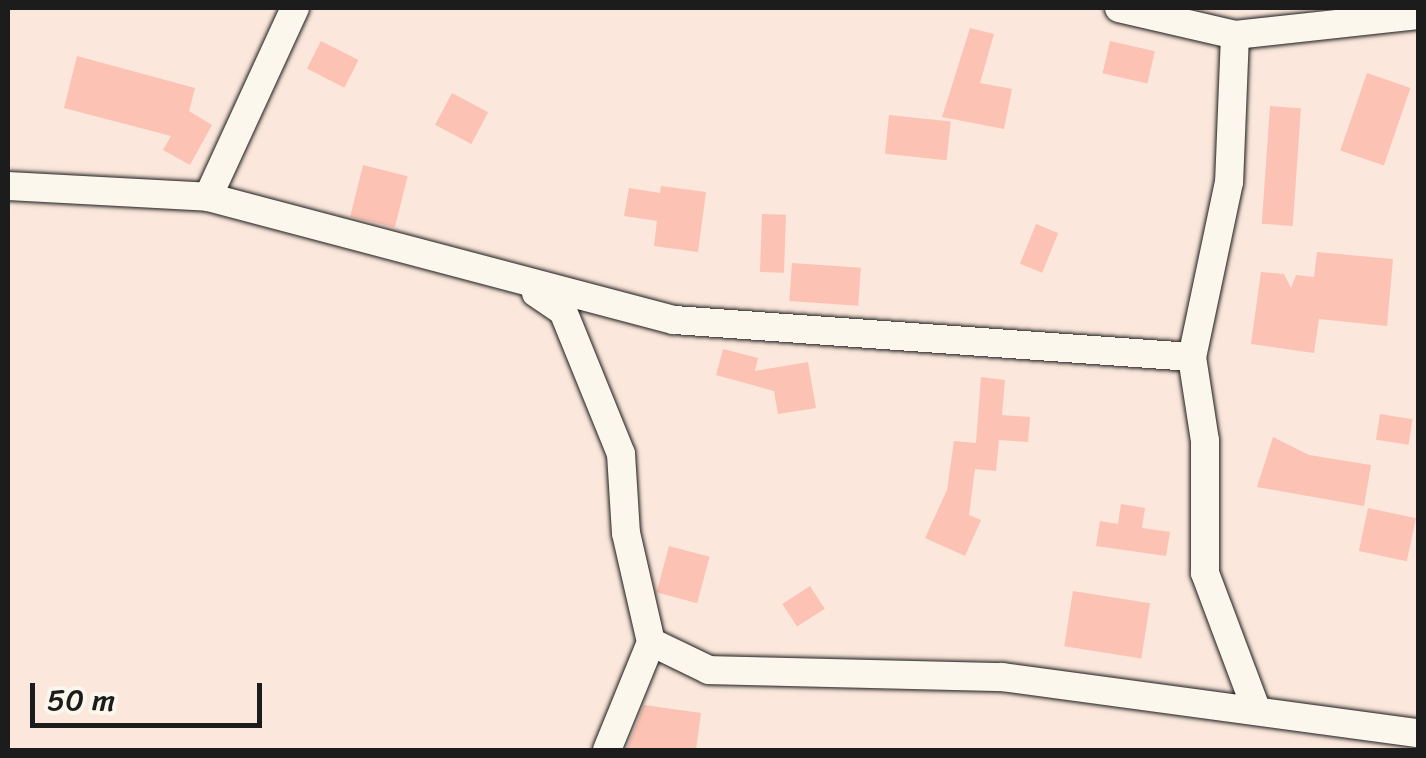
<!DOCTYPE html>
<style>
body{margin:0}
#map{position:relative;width:1426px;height:758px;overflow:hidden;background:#fbe7db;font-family:Sriracha,sans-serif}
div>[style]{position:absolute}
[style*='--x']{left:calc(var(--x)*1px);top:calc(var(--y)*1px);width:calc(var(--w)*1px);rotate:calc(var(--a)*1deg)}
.building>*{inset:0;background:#fcc2b3;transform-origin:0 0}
.roads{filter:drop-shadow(0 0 2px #1c1c1c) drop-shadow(0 0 2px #1c1c1c)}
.minor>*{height:28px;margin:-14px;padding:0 14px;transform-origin:14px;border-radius:14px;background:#fbf7ec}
span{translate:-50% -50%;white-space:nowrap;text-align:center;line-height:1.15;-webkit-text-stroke:10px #fbf7ec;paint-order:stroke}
.frame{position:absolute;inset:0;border:10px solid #1c1c1c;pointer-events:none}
.scale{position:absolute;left:30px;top:683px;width:232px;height:45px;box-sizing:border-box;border:5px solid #1c1c1c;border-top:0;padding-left:12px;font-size:30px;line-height:35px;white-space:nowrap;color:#1c1c1c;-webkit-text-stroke:8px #fbf7ec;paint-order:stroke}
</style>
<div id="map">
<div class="building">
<div style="clip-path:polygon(970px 28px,994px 34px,980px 83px,1012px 89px,1004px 129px,942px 117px)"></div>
<div style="left:321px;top:41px;width:42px;height:31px;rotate:27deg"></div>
<div style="left:1110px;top:41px;width:46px;height:33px;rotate:13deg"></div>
<div style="clip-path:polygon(77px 56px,195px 88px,189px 111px,212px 125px,190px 165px,163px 150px,171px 136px,64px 108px)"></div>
<div style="left:1367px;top:73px;width:46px;height:82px;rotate:19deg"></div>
<div style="left:452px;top:93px;width:41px;height:36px;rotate:28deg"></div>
<div style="left:1270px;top:106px;width:31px;height:118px;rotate:4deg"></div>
<div style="left:889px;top:115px;width:62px;height:39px;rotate:6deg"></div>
<div style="left:363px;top:165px;width:46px;height:53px;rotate:14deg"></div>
<div style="clip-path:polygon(661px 186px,706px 192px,698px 252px,654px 246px,657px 221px,624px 216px,629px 188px,660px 193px)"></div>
<div style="left:762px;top:214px;width:24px;height:58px;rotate:2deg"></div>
<div style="left:1036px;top:224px;width:24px;height:43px;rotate:22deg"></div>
<div style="clip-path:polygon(1317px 252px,1393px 259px,1387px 326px,1319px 319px,1314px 353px,1251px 344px,1261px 272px,1284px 274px,1291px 288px,1296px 275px,1314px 277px)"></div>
<div style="left:792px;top:263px;width:69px;height:38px;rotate:4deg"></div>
<div style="clip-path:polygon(723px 349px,758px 358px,755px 371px,808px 362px,816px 408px,778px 414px,774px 391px,716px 375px)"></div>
<div style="clip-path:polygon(981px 377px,1005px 380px,1002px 415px,1030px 417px,1028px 442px,999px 440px,996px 471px,975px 469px,969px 515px,981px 520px,965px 556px,925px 538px,947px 490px,954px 441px,976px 443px)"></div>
<div style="left:1380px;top:414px;width:33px;height:26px;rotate:9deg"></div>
<div style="clip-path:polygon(1273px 437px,1309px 455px,1371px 465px,1364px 506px,1257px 487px)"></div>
<div style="clip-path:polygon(1121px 504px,1145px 508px,1142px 528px,1170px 532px,1166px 556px,1096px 546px,1100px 521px,1118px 524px)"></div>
<div style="left:1368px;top:508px;width:49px;height:44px;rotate:12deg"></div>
<div style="left:669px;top:546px;width:42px;height:48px;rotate:15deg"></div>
<div style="left:810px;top:586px;width:27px;height:33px;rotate:57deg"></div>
<div style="left:1073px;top:591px;width:78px;height:56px;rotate:9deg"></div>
<div style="clip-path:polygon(644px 705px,701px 713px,696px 750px,626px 750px)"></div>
</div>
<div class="roads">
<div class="minor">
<div style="--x:1119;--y:8;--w:119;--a:13.1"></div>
<div style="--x:1235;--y:35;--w:184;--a:-6.2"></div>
<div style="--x:1235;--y:35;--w:147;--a:92.3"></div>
<div style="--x:1229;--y:182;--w:179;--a:101.9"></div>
<div style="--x:1192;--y:357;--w:85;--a:81.2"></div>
<div style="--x:1205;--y:441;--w:132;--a:90"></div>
<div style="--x:1205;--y:573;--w:147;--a:69.4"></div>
<div style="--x:8;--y:186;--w:200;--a:3.1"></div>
<div style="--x:208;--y:197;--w:482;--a:14.8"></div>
<div style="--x:674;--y:320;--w:519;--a:4.09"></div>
<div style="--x:208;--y:197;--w:208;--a:-65.3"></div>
<div style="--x:536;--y:293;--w:32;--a:34"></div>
<div style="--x:563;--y:311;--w:154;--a:67.9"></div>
<div style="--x:621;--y:454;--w:79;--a:86.4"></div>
<div style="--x:626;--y:533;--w:112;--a:77.1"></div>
<div style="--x:651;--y:642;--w:64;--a:25.8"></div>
<div style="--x:709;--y:670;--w:293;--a:1.4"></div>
<div style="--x:1002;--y:677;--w:420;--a:7.7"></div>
<div style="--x:607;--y:750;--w:117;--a:-67.8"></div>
</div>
</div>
<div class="frame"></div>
<div class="scale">50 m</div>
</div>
